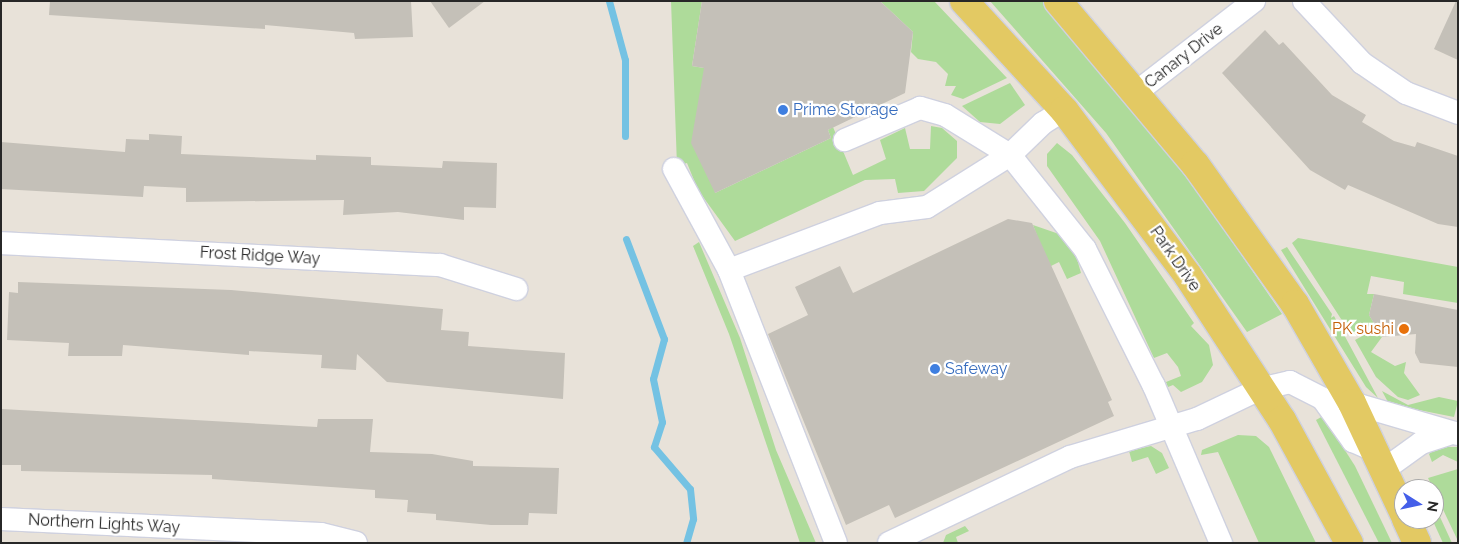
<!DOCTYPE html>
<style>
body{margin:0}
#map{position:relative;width:1459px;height:544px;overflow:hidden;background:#e8e2d9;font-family:Raleway,sans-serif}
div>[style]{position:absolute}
.green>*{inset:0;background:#aedb9a}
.stream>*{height:7px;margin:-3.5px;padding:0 3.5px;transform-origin:3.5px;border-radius:3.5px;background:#74c2e3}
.building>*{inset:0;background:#c4c0b8}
.roads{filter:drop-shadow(1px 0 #cfd1df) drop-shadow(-1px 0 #cfd1df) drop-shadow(0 1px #cfd1df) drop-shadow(0 -1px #cfd1df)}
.minor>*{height:22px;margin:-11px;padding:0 11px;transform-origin:11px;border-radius:11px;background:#fff}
.major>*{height:28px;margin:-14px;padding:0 14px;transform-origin:14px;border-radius:14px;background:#e3c963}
.dots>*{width:14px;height:14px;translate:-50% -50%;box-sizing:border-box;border:2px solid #fff;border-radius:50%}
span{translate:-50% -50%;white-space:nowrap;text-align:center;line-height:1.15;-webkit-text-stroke:4.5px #fff;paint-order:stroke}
.street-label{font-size:16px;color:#272727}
.shop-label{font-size:16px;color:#366cbe}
.left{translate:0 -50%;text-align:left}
.food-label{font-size:16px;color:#c56008}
.right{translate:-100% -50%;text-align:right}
.frame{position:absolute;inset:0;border:2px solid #272727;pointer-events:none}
.north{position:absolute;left:1394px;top:479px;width:50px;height:50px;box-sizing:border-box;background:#fff;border:1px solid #a9a9a9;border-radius:50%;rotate:100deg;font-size:14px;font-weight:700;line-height:20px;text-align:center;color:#272727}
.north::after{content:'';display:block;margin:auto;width:18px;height:22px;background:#455fe9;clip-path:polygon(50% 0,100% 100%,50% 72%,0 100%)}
</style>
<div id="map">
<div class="green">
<div style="clip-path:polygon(671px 1px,702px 1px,692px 66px,704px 68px,715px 193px,831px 138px,828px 130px,833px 127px,853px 175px,886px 159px,880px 140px,905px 128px,910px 149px,930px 149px,931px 126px,942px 128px,957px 141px,957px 158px,924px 191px,898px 193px,895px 179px,865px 180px,735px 241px,698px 190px,687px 163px,677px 166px)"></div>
<div style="clip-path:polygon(880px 1px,934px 1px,1007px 78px,963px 99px,951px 95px,956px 86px,945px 86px,948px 74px,936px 62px,918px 59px,911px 52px,913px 32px)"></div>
<div style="clip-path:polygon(990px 1px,1043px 1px,1057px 16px,1178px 163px,1282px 314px,1247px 332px,1106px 133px)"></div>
<div style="clip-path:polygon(1010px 83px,1025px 105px,1000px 124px,980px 122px,962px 106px)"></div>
<div style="clip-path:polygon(1057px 143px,1072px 155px,1125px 223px,1194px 323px,1191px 326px,1209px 345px,1213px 365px,1202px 382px,1181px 392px,1173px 385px,1168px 387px,1166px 382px,1181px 376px,1178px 367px,1167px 353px,1154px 358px,1100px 241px,1047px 166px,1047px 154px)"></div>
<div style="clip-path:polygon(1033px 225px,1059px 234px,1075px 252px,1081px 273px,1067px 279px,1059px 262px,1049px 267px)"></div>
<div style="clip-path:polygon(1298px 238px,1458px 267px,1458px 303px,1403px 294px,1404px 282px,1371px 276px,1367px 294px,1374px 294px,1369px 315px,1374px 323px,1352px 336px,1292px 243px)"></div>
<div style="clip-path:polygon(699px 242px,740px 338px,776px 450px,816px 543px,800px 543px,729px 334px,693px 246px)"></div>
<div style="clip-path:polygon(1287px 247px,1332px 314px,1331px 318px,1334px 316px,1378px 398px,1366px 387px,1281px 250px)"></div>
<div style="clip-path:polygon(1377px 328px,1382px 337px,1371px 352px,1395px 366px,1406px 362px,1404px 373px,1420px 395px,1408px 400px,1398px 397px,1376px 377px,1355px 340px)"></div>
<div style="clip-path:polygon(1382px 391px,1408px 405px,1439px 397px,1458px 401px,1454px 417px,1389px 404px)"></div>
<div style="clip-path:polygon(1323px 416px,1355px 466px,1392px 543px,1379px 543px,1316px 420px)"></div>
<div style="clip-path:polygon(1238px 435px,1256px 436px,1269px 447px,1316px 543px,1259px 543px,1218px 452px,1201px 455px,1202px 450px)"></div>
<div style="clip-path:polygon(1151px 446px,1162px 453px,1169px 468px,1156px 474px,1148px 457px,1132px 462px,1129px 451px)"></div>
<div style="clip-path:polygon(1436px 447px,1458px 447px,1458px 462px,1443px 455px,1432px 462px,1429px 454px)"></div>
<div style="clip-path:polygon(1458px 469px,1458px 541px,1428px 478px)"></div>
<div style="clip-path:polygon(1434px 504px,1452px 543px,1443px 543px,1432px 519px)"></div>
<div style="clip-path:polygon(965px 526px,969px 531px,956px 537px,958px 543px,943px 543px,946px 535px)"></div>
</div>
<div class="stream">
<div style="left:609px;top:1px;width:61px;rotate:74.8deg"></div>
<div style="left:625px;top:60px;width:76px;rotate:90deg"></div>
<div style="left:626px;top:239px;width:107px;rotate:69.2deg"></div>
<div style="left:664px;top:339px;width:41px;rotate:105.4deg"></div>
<div style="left:653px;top:379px;width:44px;rotate:78.2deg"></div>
<div style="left:662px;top:422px;width:26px;rotate:108deg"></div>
<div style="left:654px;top:447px;width:55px;rotate:49.4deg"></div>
<div style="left:690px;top:489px;width:30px;rotate:84deg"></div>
<div style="left:693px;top:519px;width:25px;rotate:106deg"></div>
</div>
<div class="building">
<div style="clip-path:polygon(50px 1px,411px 1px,413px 37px,355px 39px,354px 33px,265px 25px,265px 29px,49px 15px)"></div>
<div style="clip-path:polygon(430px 1px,485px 1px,449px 28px)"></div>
<div style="clip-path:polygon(702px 1px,880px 1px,913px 32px,905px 93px,828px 130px,831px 138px,715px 193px,691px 143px,704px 68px,692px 66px)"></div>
<div style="clip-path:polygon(1456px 1px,1458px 1px,1458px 60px,1434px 49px)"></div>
<div style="clip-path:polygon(1265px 30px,1279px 45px,1283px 42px,1332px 95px,1366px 115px,1362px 122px,1394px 141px,1415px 147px,1417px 142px,1458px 156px,1458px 227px,1438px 224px,1348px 185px,1345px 190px,1310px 170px,1222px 73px)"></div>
<div style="clip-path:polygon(149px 134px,182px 136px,181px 154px,316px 160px,316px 155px,371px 157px,371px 165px,442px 168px,443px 161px,497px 163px,496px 208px,464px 207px,464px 220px,398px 212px,343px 215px,344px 200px,186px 202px,186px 188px,144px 186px,143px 197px,1px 189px,1px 142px,125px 152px,126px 139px,149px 140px)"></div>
<div style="clip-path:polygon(1008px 219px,1032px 223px,1112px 400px,1108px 402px,1114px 416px,895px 518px,889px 505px,846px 525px,768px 334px,808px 315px,795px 287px,840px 266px,853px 293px)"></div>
<div style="clip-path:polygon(18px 282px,231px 290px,443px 309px,441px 330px,469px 332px,468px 346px,565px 353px,563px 399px,387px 382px,357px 354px,356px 370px,321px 368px,322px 355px,249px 351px,249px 355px,123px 345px,122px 356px,68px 356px,69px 343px,7px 340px,9px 292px,18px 293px)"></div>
<div style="clip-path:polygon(1374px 294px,1458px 310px,1458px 367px,1420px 363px,1415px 353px,1416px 334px,1382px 337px,1369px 315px)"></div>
<div style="clip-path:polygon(2px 409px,317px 427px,318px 419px,373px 419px,370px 452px,432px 454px,473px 461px,473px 466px,559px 468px,557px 514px,529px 513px,528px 525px,491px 525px,436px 520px,436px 514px,407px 512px,408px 500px,375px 498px,375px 490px,212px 479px,212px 475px,21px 471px,21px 465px,1px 465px)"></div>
</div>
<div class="roads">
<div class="minor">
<div style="left:1304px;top:1px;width:85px;rotate:46.9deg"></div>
<div style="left:1362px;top:63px;width:53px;rotate:34.3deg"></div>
<div style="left:1406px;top:93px;width:56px;rotate:21deg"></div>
<div style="left:1138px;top:91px;width:147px;rotate:-37.8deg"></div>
<div style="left:1064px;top:110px;width:25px;rotate:148deg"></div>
<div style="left:1043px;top:123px;width:46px;rotate:135.9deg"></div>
<div style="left:1010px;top:155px;width:120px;rotate:51.4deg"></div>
<div style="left:1085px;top:249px;width:153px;rotate:63.3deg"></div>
<div style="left:1154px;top:386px;width:171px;rotate:66.9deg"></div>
<div style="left:674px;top:169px;width:115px;rotate:61.4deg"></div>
<div style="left:1px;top:243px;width:440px;rotate:2.9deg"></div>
<div style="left:440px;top:265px;width:80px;rotate:17.5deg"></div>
<div style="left:1352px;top:403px;width:110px;rotate:16.3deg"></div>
<div style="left:1385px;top:469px;width:44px;rotate:-35.8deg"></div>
<div style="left:1421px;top:443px;width:33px;rotate:-18deg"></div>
<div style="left:1px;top:519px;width:320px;rotate:2.7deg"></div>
<div style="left:321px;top:534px;width:36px;rotate:14deg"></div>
<div style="left:836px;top:543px;width:293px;rotate:-111.4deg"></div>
<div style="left:729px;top:270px;width:161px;rotate:-20.7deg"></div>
<div style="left:880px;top:213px;width:47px;rotate:-7.3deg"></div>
<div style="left:927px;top:207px;width:98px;rotate:-32.1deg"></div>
<div style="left:1010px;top:155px;width:76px;rotate:-148.4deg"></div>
<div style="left:945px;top:115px;width:26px;rotate:-164deg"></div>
<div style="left:920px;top:108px;width:82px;rotate:156.9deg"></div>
<div style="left:889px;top:543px;width:200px;rotate:-25.4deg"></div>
<div style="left:1070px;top:457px;width:133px;rotate:-16.7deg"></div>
<div style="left:1197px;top:419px;width:70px;rotate:-25.5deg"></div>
<div style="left:1260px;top:389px;width:31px;rotate:-13deg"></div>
<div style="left:1290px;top:382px;width:37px;rotate:27deg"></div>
<div style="left:1323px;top:399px;width:52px;rotate:54.5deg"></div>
<div style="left:1353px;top:441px;width:24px;rotate:24deg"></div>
</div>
<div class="major">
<div style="left:964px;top:1px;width:148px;rotate:47.5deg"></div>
<div style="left:1064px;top:110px;width:207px;rotate:53.2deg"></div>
<div style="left:1188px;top:276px;width:172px;rotate:56.9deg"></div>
<div style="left:1282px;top:420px;width:140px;rotate:61.4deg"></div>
<div style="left:1058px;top:1px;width:213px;rotate:50deg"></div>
<div style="left:1195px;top:164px;width:172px;rotate:54.5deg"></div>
<div style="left:1295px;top:304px;width:114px;rotate:60.1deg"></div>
<div style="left:1352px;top:403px;width:123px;rotate:64.9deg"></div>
<div style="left:1406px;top:519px;width:26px;rotate:65deg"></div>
</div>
</div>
<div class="dots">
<div style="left:783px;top:110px;background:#3f7fe0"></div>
<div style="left:1404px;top:329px;background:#e8710a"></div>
<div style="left:935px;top:369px;background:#3f7fe0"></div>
</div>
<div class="street-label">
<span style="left:1184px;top:56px;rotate:-38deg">Canary Drive</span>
<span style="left:260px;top:256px;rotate:3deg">Frost Ridge Way</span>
<span style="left:1175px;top:259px;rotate:55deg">Park Drive</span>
<span style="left:104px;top:524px;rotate:3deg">Northern Lights Way</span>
</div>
<div class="shop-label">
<span class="left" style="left:793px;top:110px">Prime Storage</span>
<span class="left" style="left:945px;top:369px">Safeway</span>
</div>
<div class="food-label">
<span class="right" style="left:1394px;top:329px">PK sushi</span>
</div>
<div class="frame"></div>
<div class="north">N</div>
</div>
